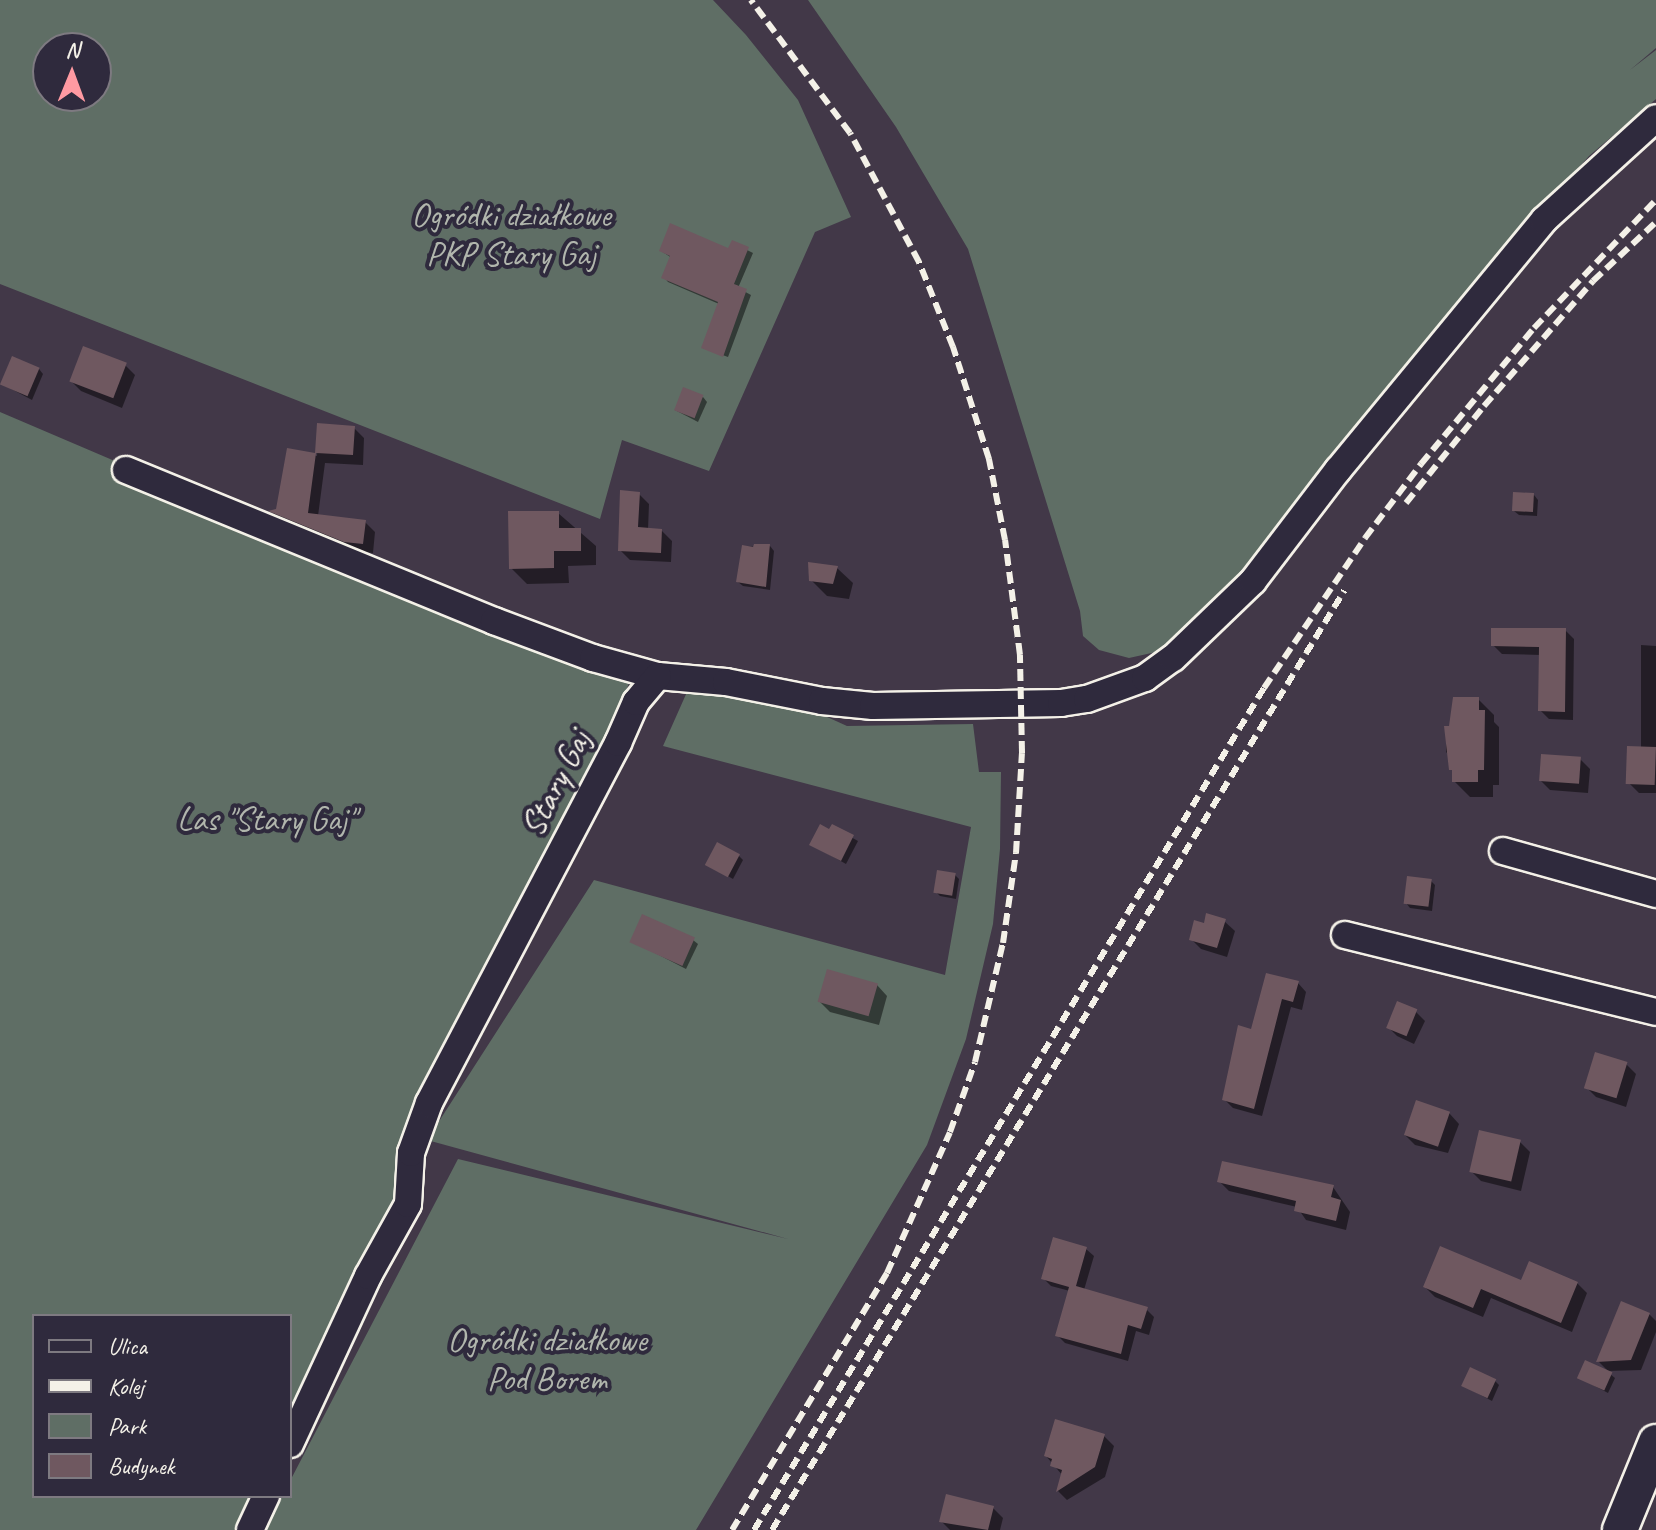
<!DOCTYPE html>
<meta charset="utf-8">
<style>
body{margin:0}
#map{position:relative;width:1656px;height:1530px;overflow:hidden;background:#423848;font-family:Caveat,sans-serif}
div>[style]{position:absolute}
.green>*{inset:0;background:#5f6e65}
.shadow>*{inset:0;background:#0007}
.building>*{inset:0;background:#6f5860;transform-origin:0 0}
.roads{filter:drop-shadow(2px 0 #f4f1e8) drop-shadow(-2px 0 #f4f1e8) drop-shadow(0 2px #f4f1e8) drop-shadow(0 -2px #f4f1e8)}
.minor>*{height:26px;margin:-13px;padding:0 13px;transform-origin:13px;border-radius:13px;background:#2f2a3d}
.tertiary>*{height:34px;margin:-17px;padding:0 17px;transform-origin:17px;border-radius:17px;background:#2f2a3d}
.rail>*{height:6px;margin-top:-3px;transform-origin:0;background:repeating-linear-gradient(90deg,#f4f1e8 0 12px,transparent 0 18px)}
span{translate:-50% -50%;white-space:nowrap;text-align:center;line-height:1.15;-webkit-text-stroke:8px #2f2a3d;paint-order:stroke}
.park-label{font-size:34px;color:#b1b6ad}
.street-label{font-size:34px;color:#f4f1e8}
.legend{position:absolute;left:32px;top:1314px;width:260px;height:184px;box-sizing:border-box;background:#2f2a3d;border:2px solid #7e7a81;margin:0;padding:10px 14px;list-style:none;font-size:24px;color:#f4f1e8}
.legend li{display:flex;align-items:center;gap:16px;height:40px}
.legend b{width:40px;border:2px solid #7e7a81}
.north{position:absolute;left:32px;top:32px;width:80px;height:80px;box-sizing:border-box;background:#2f2a3d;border:2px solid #7e7a81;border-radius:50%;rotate:1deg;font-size:22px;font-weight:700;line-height:32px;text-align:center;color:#f4f1e8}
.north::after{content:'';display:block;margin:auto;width:28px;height:36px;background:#ff9aa2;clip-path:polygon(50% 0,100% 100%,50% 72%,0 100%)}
</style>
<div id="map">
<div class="green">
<div style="clip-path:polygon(evenodd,0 0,713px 0,746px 35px,798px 100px,851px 217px,815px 232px,709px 471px,622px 440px,600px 519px,0 284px,0 0,48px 48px,96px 48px,96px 96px,48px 96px,48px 48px)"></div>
<div style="clip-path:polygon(808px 0,1656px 0,1656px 48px,1630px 70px,1656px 50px,1656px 99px,1589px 156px,1541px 210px,1241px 579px,1165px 650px,1129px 658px,1099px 650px,1083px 636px,1080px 611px,968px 249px,896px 127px)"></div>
<div style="clip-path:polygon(0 412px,630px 681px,598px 758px,290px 1426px,290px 1316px,34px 1316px,34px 1496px,258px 1496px,240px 1530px,0 1530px)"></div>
<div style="clip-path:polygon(687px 692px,769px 702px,825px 716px,847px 726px,973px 724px,979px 772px,1001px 772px,1000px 849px,993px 924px,966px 1039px,927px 1145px,696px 1530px,265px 1530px,282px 1496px,290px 1496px,290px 1481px,458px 1159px,788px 1239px,427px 1140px,594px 880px,945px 975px,971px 827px,663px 746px)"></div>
</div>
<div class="shadow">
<div style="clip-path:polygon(733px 243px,753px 253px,738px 288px,751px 295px,728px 357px,703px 348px,719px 304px,668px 282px,664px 277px,672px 258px,661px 251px,729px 251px)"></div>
<div style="clip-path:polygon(125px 365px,135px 375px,122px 408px,81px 391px,71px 381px)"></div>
<div style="clip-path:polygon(39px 369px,43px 374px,32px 400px,2px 384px)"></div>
<div style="clip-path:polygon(703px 397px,707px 402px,698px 422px,675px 410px)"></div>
<div style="clip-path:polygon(319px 425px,354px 428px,364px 438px,363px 465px,325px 463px,318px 516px,365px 522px,375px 532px,373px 553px,355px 551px,280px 520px,272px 512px,278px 511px,289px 451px,317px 456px)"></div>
<div style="clip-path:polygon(639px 494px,649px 504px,648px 530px,662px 531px,672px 541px,671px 562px,630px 560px,620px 550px)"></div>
<div style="clip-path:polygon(1534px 495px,1538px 500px,1537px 516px,1519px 515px,1514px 511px)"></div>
<div style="clip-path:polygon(558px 513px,596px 546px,596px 565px,568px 566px,569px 583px,527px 584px,511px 568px)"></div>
<div style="clip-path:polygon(770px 546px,774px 551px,770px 590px,743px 586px,738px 582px,743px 547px)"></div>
<div style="clip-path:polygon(837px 568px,853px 583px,849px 599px,827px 596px,811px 580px)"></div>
<div style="clip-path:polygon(1565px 630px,1574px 639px,1573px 720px,1549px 719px,1540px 710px,1541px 655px,1502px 654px,1493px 645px)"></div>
<div style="clip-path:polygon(1641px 645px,1656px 646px,1656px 793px,1639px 793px,1629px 783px,1641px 749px)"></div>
<div style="clip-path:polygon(1478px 699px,1494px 715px,1494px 722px,1499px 727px,1499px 785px,1493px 785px,1493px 797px,1470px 797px,1454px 781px,1451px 757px,1446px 752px,1446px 728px,1451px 728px)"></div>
<div style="clip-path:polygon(1580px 759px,1590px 769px,1588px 793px,1550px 790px,1540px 780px)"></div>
<div style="clip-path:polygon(833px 827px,858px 841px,846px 864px,812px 845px)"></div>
<div style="clip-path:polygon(738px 855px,743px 860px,733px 879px,707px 864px)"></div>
<div style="clip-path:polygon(955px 875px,959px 879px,956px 899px,940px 896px,936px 892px)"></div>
<div style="clip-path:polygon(1431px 881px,1435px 885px,1432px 911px,1410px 908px,1406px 903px)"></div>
<div style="clip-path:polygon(1224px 921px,1235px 931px,1227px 957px,1201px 949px,1191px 939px,1205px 925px)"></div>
<div style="clip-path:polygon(693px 940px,698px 944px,686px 969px,632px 941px)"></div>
<div style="clip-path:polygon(1268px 975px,1298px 983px,1306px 992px,1302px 1010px,1291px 1007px,1262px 1116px,1233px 1108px,1224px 1099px,1253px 1031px)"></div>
<div style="clip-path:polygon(877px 985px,887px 996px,879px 1025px,830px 1012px,820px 1002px)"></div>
<div style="clip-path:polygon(1415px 1011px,1425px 1021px,1414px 1044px,1397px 1036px,1387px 1026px)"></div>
<div style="clip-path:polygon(1626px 1064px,1636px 1074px,1626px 1107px,1596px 1097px,1586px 1087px)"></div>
<div style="clip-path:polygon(1449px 1113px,1459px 1124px,1448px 1153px,1415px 1145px,1405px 1135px)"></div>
<div style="clip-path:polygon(1520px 1142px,1530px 1152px,1521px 1191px,1481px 1181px,1471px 1171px)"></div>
<div style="clip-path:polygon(1219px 1181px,1333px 1187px,1350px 1212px,1346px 1230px,1306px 1220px,1297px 1207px,1229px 1191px)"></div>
<div style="clip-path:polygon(1086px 1249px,1094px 1256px,1084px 1290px,1146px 1309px,1154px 1317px,1149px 1335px,1136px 1331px,1128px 1361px,1065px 1343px,1057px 1335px,1070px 1291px,1051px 1286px,1043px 1278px)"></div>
<div style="clip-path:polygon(1522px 1283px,1577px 1283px,1587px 1293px,1572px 1332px,1491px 1298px,1483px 1317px,1435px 1297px,1425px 1287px)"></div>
<div style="clip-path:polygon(1649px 1314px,1656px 1321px,1656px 1332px,1641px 1370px,1608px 1371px,1598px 1361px)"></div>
<div style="clip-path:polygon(1610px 1374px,1615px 1378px,1608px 1393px,1580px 1378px)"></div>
<div style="clip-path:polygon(1495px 1381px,1499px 1385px,1492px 1401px,1464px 1386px)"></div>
<div style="clip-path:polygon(1104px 1436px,1114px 1446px,1105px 1477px,1067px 1500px,1058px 1491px,1063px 1476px,1046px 1456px)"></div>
<div style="clip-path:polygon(993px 1508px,1003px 1518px,1000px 1530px,950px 1530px,941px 1521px)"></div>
</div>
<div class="building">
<div style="clip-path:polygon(670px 223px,728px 248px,732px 240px,749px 247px,734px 284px,747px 289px,723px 357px,701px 348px,718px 302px,661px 278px,670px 256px,659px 251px)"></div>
<div style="left:83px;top:346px;width:47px;height:38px;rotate:21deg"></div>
<div style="left:12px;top:356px;width:30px;height:31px;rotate:23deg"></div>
<div style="left:683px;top:387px;width:22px;height:25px;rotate:21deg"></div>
<div style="clip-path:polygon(317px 423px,355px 426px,353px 455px,316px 453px,308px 513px,366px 520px,363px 544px,344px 542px,268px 511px,276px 509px,287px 448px,315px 453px)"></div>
<div style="clip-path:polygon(620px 490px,640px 492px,638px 527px,662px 529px,661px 553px,618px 551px)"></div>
<div style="left:1513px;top:492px;width:21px;height:19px;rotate:3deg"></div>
<div style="clip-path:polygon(508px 511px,559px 511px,559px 528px,581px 528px,581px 551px,554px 551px,554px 568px,509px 569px)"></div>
<div style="clip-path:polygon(754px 544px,770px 544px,766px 587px,736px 582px,742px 545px,753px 547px)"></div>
<div style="clip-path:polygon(808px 562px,838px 566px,833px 584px,809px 581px)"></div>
<div style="clip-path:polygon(1491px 628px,1566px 628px,1565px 712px,1538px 711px,1539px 647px,1491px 646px)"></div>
<div style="clip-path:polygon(1453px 697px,1479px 697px,1479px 710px,1485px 710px,1484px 770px,1478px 770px,1478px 782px,1452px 782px,1452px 770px,1449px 770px,1444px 726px,1449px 726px)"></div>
<div style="left:1627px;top:746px;width:29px;height:38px;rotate:2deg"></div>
<div style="left:1541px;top:754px;width:40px;height:27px;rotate:4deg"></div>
<div style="clip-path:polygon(820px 824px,829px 829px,832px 824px,854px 835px,841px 861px,809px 845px)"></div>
<div style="left:717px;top:842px;width:26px;height:26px;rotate:28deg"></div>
<div style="left:937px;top:870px;width:19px;height:23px;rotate:9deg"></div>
<div style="left:1407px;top:876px;width:25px;height:28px;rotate:7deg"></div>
<div style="clip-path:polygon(1206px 913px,1226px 919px,1217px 948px,1189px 940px,1194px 920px,1204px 923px)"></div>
<div style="left:642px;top:914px;width:58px;height:31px;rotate:24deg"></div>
<div style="left:827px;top:969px;width:53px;height:34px;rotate:16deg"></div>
<div style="clip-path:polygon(1266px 973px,1299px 981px,1293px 1002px,1282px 999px,1254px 1109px,1222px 1100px,1238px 1025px,1251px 1029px)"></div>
<div style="left:1397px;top:1001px;width:22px;height:29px;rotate:22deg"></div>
<div style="left:1595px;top:1052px;width:34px;height:38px;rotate:17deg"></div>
<div style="left:1416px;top:1100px;width:36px;height:37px;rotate:19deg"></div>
<div style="left:1479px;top:1130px;width:43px;height:43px;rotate:13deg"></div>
<div style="clip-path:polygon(1222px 1161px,1334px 1185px,1331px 1197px,1341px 1200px,1336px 1221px,1294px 1211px,1296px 1201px,1217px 1182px)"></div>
<div style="clip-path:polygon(1053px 1237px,1087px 1247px,1076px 1286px,1148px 1307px,1141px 1329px,1128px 1325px,1121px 1354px,1055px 1336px,1069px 1287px,1041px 1279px)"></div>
<div style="clip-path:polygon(1440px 1246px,1521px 1280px,1529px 1261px,1578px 1282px,1561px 1323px,1481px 1289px,1473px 1308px,1423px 1287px)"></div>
<div style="clip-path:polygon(1621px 1301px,1650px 1313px,1631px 1360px,1596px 1362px)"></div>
<div style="left:1585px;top:1360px;width:30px;height:20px;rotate:24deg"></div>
<div style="left:1470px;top:1367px;width:29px;height:21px;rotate:25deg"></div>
<div style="clip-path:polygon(1055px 1419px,1105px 1434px,1095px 1467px,1056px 1492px,1062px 1470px,1050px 1466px,1052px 1459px,1044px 1456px)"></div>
<div style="clip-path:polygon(946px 1494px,994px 1506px,988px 1530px,939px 1522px)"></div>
</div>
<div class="roads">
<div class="minor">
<div style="left:126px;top:470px;width:398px;rotate:22.3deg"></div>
<div style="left:494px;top:621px;width:106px;rotate:20.5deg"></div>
<div style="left:593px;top:658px;width:67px;rotate:15.5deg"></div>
<div style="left:658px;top:676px;width:68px;rotate:5deg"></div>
<div style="left:726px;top:682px;width:98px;rotate:11.2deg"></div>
<div style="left:822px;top:701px;width:51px;rotate:5.6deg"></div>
<div style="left:873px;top:706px;width:188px;rotate:-0.9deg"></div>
<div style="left:1061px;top:703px;width:26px;rotate:-9deg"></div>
<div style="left:1087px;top:699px;width:62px;rotate:-19.9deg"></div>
<div style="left:1145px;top:678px;width:34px;rotate:-36deg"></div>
<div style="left:1173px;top:658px;width:111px;rotate:-43.9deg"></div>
<div style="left:1253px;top:581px;width:140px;rotate:-52.6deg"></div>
<div style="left:1338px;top:470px;width:324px;rotate:-50.5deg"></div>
<div style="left:1544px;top:220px;width:151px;rotate:-42.3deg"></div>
<div style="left:1503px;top:851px;width:159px;rotate:15.7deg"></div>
<div style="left:1345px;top:935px;width:320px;rotate:13.9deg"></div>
<div style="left:290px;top:1444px;width:185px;rotate:-65.1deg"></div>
<div style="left:368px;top:1276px;width:82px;rotate:-60.9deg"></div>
<div style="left:408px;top:1204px;width:51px;rotate:-86.6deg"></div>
<div style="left:411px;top:1153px;width:53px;rotate:-70.2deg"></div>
<div style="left:429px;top:1103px;width:407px;rotate:-62.3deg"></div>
<div style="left:618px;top:743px;width:45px;rotate:-66.3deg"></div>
<div style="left:636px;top:702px;width:34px;rotate:-50deg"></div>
<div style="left:250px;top:1530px;width:38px;rotate:-65deg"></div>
</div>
<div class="tertiary">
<div style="left:1620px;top:1530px;width:95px;rotate:-67.8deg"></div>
</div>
</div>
<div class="rail">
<div style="left:1406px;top:503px;width:124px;rotate:-51.2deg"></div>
<div style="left:1484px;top:406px;width:166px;rotate:-48.9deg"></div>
<div style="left:1593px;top:281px;width:86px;rotate:-43.1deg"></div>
<div style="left:732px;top:1530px;width:300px;rotate:-58.9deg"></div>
<div style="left:887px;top:1273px;width:154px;rotate:-65.9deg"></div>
<div style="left:950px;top:1132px;width:74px;rotate:-70.3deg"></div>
<div style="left:975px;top:1062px;width:122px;rotate:-76.8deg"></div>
<div style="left:1003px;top:943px;width:91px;rotate:-81.8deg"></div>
<div style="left:1016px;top:853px;width:100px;rotate:-86.6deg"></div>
<div style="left:1022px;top:753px;width:98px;rotate:-91.2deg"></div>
<div style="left:1020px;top:655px;width:116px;rotate:-97.4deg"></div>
<div style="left:1005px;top:540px;width:83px;rotate:-101.2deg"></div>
<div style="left:989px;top:459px;width:118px;rotate:-107.8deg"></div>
<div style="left:953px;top:347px;width:92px;rotate:-111.8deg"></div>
<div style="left:919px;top:262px;width:146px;rotate:-118.1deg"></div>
<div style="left:850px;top:133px;width:166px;rotate:-126.7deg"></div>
<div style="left:754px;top:1530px;width:984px;rotate:-58.8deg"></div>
<div style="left:1264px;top:688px;width:181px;rotate:-56deg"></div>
<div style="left:1365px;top:538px;width:93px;rotate:-52.9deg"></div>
<div style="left:1421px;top:464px;width:177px;rotate:-50.3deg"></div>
<div style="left:1534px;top:328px;width:177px;rotate:-46.4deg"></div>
<div style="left:772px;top:1530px;width:1100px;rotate:-58.65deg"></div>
</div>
<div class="park-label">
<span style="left:511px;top:234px">Ogródki działkowe<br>PKP Stary Gaj</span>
<span style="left:266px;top:819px">Las "Stary Gaj"</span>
<span style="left:547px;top:1359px">Ogródki działkowe<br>Pod Borem</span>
</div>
<div class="street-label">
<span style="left:555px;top:783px;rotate:-63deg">Stary Gaj</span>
</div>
<ul class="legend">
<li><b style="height:10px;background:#2f2a3d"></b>Ulica</li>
<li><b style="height:10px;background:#f4f1e8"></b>Kolej</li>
<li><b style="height:22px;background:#5f6e65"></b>Park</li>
<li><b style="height:22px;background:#6f5860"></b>Budynek</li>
</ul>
<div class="north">N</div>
</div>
